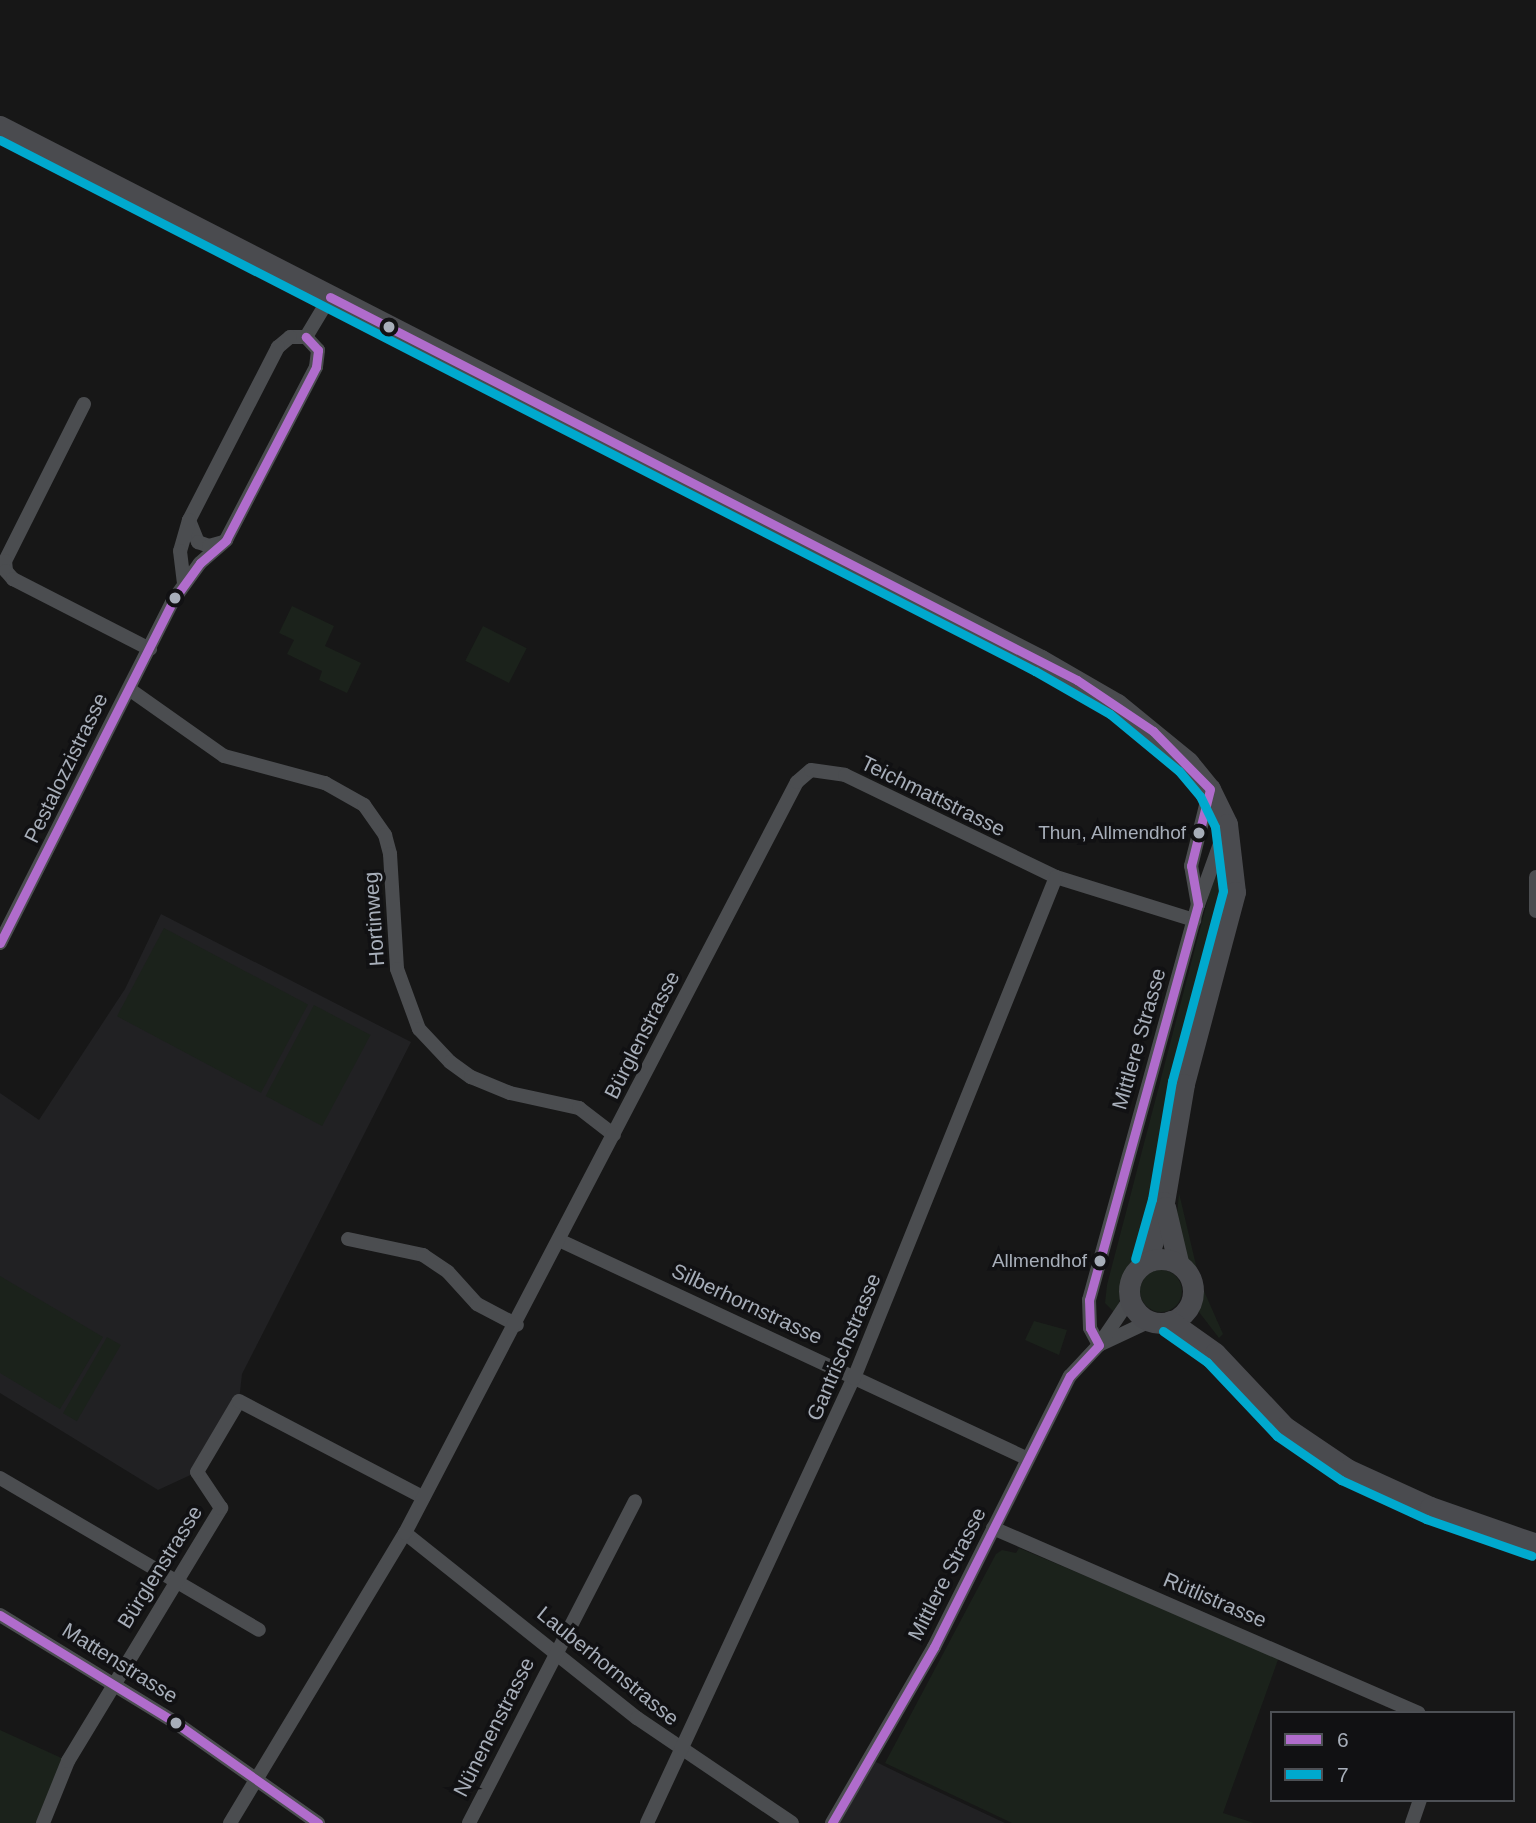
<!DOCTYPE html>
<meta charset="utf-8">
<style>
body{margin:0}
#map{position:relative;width:1536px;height:1823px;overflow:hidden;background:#171717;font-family:Arial,sans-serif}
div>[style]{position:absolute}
.built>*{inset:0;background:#212123}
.green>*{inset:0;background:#1b221b;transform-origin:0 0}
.round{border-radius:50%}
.street>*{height:14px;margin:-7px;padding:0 7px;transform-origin:7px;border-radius:7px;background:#4b4d50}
.secondary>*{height:21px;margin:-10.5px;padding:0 10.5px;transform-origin:10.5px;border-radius:10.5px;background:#4a4b4f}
.secondary>.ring{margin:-10.5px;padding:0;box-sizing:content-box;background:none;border:21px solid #4a4b4f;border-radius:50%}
.bus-1>*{height:9px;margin:-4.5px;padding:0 4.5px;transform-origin:4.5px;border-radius:4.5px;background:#b06ccc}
.bus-2>*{height:9px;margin:-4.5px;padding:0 4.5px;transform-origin:4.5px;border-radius:4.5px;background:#00a9ce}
.dots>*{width:19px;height:19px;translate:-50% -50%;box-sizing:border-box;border:4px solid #111113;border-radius:50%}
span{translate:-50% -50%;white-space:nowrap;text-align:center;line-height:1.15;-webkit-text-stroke:7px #111113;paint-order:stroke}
.bus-label{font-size:19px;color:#a7aeb9}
.right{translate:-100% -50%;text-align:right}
.street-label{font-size:21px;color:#a7aeb9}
.legend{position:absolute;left:1270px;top:1711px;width:245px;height:91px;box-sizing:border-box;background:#111113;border:2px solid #4d5055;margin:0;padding:9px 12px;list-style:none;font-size:21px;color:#a7aeb9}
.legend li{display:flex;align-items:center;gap:14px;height:35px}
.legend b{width:35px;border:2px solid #4d5055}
</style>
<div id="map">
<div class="built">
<div style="clip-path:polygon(161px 914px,411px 1042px,242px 1374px,239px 1401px,197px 1472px,158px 1490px,0 1393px,0 1093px,39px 1120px,125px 989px)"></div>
<div style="clip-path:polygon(872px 1760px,911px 1779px,1005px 1823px,832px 1823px)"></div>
</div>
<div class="green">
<div style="clip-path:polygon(292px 606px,334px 626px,325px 646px,361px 663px,347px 693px,319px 680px,322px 671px,287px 654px,294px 640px,279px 633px)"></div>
<div style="left:483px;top:626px;width:49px;height:39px;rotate:27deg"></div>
<div style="clip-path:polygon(1217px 864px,1221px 867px,1223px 897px,1163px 1120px,1156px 1158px,1150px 1236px,1144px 1254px,1127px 1272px,1116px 1314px,1105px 1303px,1107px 1285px)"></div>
<div style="left:164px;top:928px;width:163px;height:100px;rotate:28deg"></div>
<div style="left:314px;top:1005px;width:64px;height:103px;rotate:28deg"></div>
<div style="clip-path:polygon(1179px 1193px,1200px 1282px,1223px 1334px,1219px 1338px,1199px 1312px,1198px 1279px,1182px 1256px,1176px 1226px)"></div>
<div class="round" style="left:1140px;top:1270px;width:42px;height:42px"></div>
<div style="clip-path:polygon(0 1276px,103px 1337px,60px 1409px,0 1373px)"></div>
<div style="clip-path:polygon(1034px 1321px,1067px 1330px,1059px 1355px,1025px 1340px)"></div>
<div style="left:107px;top:1337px;width:16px;height:88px;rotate:30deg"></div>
<div style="clip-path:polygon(1019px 1548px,1279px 1657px,1223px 1813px,1254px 1823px,1012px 1823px,885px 1763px,996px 1554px,1002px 1550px,1016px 1553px)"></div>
<div style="clip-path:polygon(0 1730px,68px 1761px,43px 1823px,0 1823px)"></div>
</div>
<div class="street">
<div style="left:306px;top:337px;width:47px;rotate:-59deg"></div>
<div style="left:84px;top:404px;width:176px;rotate:116.7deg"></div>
<div style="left:5px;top:561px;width:10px;rotate:84deg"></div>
<div style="left:6px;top:571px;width:11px;rotate:49deg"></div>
<div style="left:13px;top:579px;width:154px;rotate:27.1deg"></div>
<div style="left:189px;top:520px;width:24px;rotate:68deg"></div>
<div style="left:198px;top:542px;width:12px;rotate:20deg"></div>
<div style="left:209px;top:546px;width:15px;rotate:-16deg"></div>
<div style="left:129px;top:689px;width:116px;rotate:35.2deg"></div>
<div style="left:224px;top:756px;width:105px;rotate:15deg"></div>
<div style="left:325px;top:783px;width:45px;rotate:29.4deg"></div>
<div style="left:364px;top:805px;width:37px;rotate:55deg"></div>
<div style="left:385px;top:835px;width:20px;rotate:75deg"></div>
<div style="left:390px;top:854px;width:115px;rotate:86.5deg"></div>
<div style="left:397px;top:969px;width:64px;rotate:69.9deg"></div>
<div style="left:419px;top:1029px;width:45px;rotate:46.8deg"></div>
<div style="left:450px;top:1062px;width:26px;rotate:36deg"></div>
<div style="left:471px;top:1077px;width:42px;rotate:22.3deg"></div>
<div style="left:510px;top:1093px;width:71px;rotate:12.3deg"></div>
<div style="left:579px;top:1108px;width:44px;rotate:37.6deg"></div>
<div style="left:1536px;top:877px;width:34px;rotate:90deg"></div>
<div style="left:1198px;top:905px;width:40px;rotate:-100deg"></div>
<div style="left:1191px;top:866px;width:79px;rotate:-76.1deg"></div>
<div style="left:0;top:943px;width:386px;rotate:-63.2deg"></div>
<div style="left:174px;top:599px;width:44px;rotate:-54.2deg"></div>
<div style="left:200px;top:563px;width:35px;rotate:-41deg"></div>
<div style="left:226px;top:540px;width:195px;rotate:-62.5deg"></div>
<div style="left:316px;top:367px;width:17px;rotate:-83deg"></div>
<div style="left:318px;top:350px;width:18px;rotate:-133deg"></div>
<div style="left:306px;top:337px;width:16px;rotate:180deg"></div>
<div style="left:290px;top:337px;width:16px;rotate:140deg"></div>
<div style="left:278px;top:347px;width:195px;rotate:117.2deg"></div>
<div style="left:189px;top:520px;width:32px;rotate:106deg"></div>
<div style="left:180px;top:551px;width:31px;rotate:83deg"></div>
<div style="left:348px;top:1239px;width:77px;rotate:12deg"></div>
<div style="left:423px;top:1255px;width:30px;rotate:34deg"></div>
<div style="left:448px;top:1272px;width:43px;rotate:47.8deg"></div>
<div style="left:477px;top:1304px;width:45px;rotate:27.7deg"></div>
<div style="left:561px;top:1241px;width:515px;rotate:25.02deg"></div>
<div style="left:1099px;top:1345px;width:19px;rotate:-118deg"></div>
<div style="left:1090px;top:1328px;width:28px;rotate:-92deg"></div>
<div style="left:1089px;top:1300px;width:410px;rotate:-74.6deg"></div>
<div style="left:1198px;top:905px;width:80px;rotate:-70.2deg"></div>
<div style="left:1099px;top:1345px;width:56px;rotate:-25.2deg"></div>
<div style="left:0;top:1478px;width:300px;rotate:30.4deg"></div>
<div style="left:993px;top:1528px;width:464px;rotate:23.5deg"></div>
<div style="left:405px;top:1533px;width:297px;rotate:38.6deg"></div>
<div style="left:637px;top:1718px;width:187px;rotate:34.1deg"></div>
<div style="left:0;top:1615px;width:206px;rotate:31.5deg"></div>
<div style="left:176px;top:1723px;width:174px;rotate:35.2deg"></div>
<div style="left:43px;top:1823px;width:67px;rotate:-68deg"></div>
<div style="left:68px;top:1761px;width:296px;rotate:-58.8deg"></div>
<div style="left:221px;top:1508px;width:43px;rotate:-123.7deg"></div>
<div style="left:197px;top:1472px;width:82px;rotate:-59.4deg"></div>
<div style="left:239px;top:1401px;width:208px;rotate:27.6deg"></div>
<div style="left:230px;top:1823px;width:339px;rotate:-58.9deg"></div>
<div style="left:405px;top:1533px;width:847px;rotate:-62.44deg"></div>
<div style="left:797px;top:782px;width:18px;rotate:-41deg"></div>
<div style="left:811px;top:770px;width:34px;rotate:8deg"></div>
<div style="left:845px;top:775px;width:234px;rotate:25.8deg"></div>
<div style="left:1056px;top:877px;width:145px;rotate:17.3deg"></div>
<div style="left:469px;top:1823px;width:362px;rotate:-62.7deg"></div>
<div style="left:647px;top:1823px;width:491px;rotate:-65.1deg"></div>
<div style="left:854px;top:1378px;width:540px;rotate:-68.04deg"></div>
<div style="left:832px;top:1823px;width:203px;rotate:-59.9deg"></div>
<div style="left:934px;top:1647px;width:303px;rotate:-63.4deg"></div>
<div style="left:1070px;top:1376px;width:42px;rotate:-46.9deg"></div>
<div style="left:1099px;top:1345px;width:55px;rotate:-56deg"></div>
<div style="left:1412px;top:1823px;width:24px;rotate:-71deg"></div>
</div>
<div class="secondary">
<div style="left:0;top:126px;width:1170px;rotate:27.16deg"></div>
<div style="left:1041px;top:660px;width:88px;rotate:30.1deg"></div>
<div style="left:1117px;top:704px;width:92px;rotate:39.2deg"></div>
<div style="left:1188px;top:762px;width:35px;rotate:51deg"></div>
<div style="left:1210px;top:789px;width:39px;rotate:64deg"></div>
<div style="left:1227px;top:824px;width:68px;rotate:83.3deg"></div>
<div style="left:1235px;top:892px;width:199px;rotate:104.9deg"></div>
<div style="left:1184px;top:1084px;width:120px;rotate:99.6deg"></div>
<div style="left:1164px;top:1202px;width:62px;rotate:105.8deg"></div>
<div style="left:1165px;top:1207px;width:57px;rotate:76.7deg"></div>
<div class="ring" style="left:1129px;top:1259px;width:43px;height:43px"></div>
<div style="left:1170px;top:1321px;width:55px;rotate:35.4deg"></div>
<div style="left:1215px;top:1353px;width:102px;rotate:46.6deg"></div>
<div style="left:1285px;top:1427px;width:75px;rotate:34.1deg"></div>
<div style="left:1347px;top:1469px;width:91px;rotate:24.6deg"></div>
<div style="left:1430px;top:1507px;width:112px;rotate:19.2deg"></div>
</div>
<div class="bus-1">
<div style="left:330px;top:297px;width:839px;rotate:27.15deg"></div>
<div style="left:1077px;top:680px;width:92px;rotate:33.9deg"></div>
<div style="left:1153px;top:731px;width:81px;rotate:45.5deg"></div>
<div style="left:0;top:943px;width:386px;rotate:-63.2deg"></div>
<div style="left:174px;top:599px;width:44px;rotate:-54.2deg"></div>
<div style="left:200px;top:563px;width:35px;rotate:-41deg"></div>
<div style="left:226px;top:540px;width:195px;rotate:-62.5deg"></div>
<div style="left:316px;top:367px;width:17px;rotate:-83deg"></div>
<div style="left:318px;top:350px;width:18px;rotate:-133deg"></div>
<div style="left:1099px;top:1345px;width:19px;rotate:-118deg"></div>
<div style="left:1090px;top:1328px;width:28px;rotate:-92deg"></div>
<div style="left:1089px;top:1300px;width:410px;rotate:-74.6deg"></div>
<div style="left:1198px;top:905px;width:40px;rotate:-100deg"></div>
<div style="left:1191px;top:866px;width:79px;rotate:-76.1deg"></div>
<div style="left:0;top:1615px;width:206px;rotate:31.5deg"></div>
<div style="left:176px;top:1723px;width:174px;rotate:35.2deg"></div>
<div style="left:832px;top:1823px;width:203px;rotate:-59.9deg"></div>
<div style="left:934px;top:1647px;width:303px;rotate:-63.4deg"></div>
<div style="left:1070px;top:1376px;width:42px;rotate:-46.9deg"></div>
</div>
<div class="bus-2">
<div style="left:0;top:140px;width:1163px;rotate:27.16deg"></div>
<div style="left:1035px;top:671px;width:86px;rotate:29.8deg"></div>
<div style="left:1110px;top:714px;width:89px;rotate:39.6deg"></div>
<div style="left:1179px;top:771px;width:33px;rotate:50deg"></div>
<div style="left:1200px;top:796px;width:34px;rotate:64deg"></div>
<div style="left:1215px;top:827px;width:64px;rotate:82.9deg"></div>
<div style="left:1223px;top:891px;width:197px;rotate:105deg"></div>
<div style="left:1172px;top:1081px;width:120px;rotate:99.6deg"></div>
<div style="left:1152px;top:1199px;width:62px;rotate:105.8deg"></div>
<div style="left:1163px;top:1331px;width:54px;rotate:35.2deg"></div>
<div style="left:1207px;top:1362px;width:102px;rotate:46.6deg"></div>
<div style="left:1277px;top:1436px;width:78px;rotate:34.5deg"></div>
<div style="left:1341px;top:1480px;width:94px;rotate:24.6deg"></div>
<div style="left:1426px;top:1519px;width:112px;rotate:19.2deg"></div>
</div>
<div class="dots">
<div style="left:389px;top:327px;background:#a7aeb9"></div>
<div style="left:175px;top:598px;background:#a7aeb9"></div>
<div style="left:1199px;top:833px;background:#a7aeb9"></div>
<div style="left:1100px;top:1261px;background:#a7aeb9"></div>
<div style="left:176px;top:1723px;background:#a7aeb9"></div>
</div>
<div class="bus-label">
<span class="right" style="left:1186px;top:833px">Thun, Allmendhof</span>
<span class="right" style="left:1087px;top:1261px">Allmendhof</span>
</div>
<div class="street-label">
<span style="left:66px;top:768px;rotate:-64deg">Pestalozzistrasse</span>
<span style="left:933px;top:796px;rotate:26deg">Teichmattstrasse</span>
<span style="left:374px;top:919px;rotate:-94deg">Hortinweg</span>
<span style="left:642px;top:1035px;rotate:-63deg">Bürglenstrasse</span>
<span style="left:1139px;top:1039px;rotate:-74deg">Mittlere Strasse</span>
<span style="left:747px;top:1304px;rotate:25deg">Silberhornstrasse</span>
<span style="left:844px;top:1347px;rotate:-67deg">Gantrischstrasse</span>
<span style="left:160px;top:1567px;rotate:-58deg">Bürglenstrasse</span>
<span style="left:947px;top:1574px;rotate:-63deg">Mittlere Strasse</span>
<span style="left:1215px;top:1600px;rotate:23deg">Rütlistrasse</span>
<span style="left:120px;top:1663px;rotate:32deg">Mattenstrasse</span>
<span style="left:608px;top:1666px;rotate:39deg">Lauberhornstrasse</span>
<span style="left:494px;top:1727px;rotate:-63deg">Nünenenstrasse</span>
</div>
<ul class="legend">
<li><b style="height:9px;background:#b06ccc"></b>6</li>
<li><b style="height:9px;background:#00a9ce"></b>7</li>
</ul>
</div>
